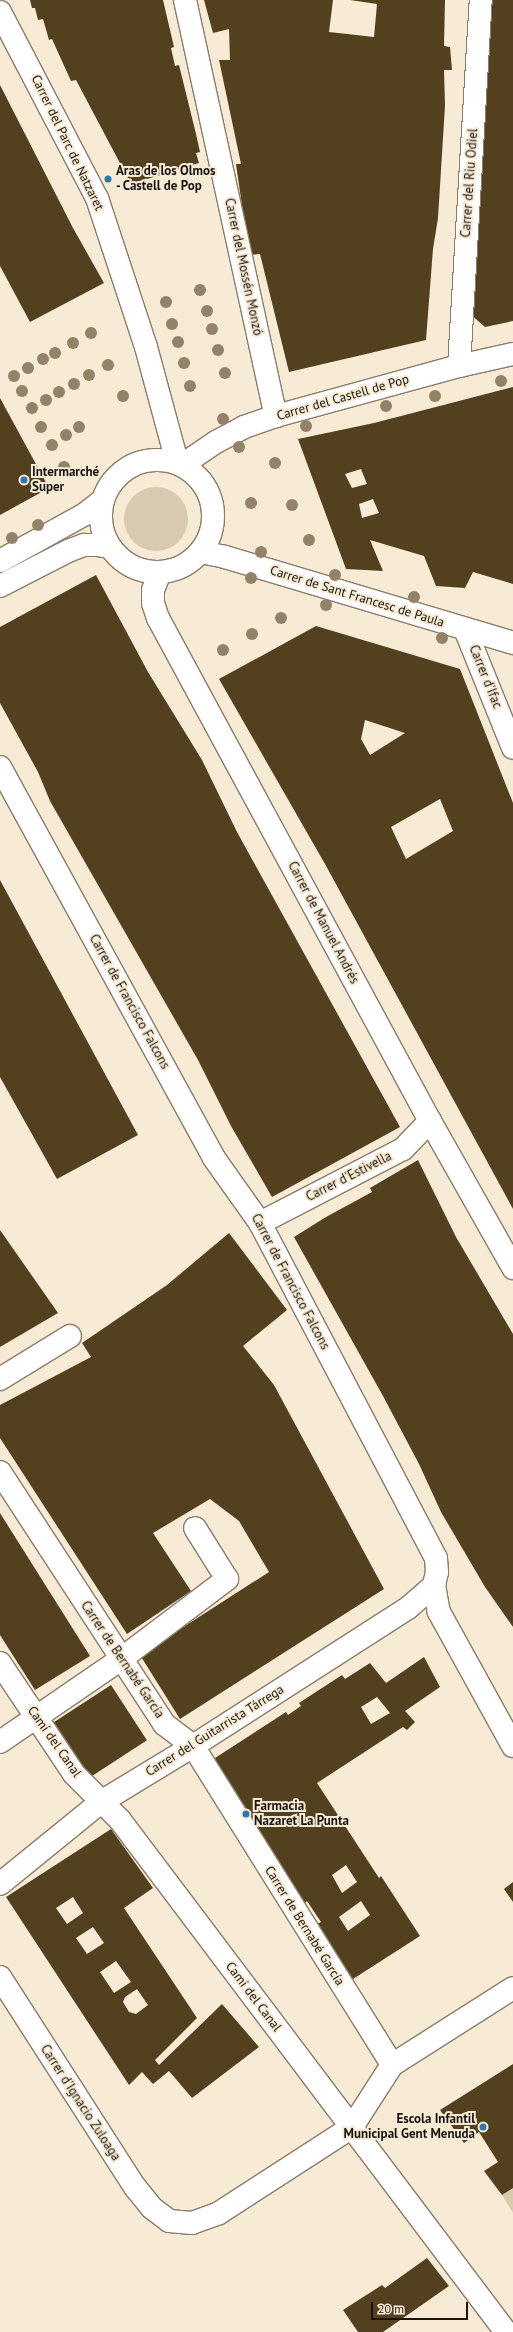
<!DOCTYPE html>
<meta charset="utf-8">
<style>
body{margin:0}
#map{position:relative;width:513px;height:2332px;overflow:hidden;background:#f8ebd6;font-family:"PT Sans",sans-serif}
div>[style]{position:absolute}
.green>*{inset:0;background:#d8c9b1}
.round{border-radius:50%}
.building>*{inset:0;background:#53401f;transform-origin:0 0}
.roads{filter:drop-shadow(1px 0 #897d6a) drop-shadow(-1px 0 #897d6a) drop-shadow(0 1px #897d6a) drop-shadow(0 -1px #897d6a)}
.pedestrian>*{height:22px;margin:-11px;padding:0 11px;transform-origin:11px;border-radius:11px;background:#fff}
.minor>*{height:22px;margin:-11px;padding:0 11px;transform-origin:11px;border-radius:11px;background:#fff}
.minor>.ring{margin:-11px;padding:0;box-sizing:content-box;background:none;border:22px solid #fff;border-radius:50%}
.trees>*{width:12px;height:12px;margin:-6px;border-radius:50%;background:#928269}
.dots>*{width:11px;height:11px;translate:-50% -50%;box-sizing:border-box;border:2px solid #f8ebd6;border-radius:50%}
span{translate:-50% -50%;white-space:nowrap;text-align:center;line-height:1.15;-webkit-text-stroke:4px #f8ebd6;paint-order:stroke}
.street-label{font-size:13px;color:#18140d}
.poi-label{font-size:13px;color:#18140d;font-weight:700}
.left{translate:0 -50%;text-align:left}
.right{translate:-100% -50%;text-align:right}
.scale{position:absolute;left:371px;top:2302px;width:97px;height:18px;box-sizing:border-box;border:2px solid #18140d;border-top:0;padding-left:5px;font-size:12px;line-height:14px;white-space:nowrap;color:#18140d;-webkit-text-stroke:3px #f8ebd6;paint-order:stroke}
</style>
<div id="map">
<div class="green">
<div class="round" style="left:124px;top:487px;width:64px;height:64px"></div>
<div style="clip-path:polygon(513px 2188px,513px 2213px,502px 2195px)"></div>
</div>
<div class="building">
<div style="clip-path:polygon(30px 0,163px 0,174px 47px,171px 48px,175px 66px,179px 65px,196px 134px,200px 152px,196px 153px,199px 163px,131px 184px,76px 80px,71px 81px,52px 39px,49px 40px,43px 19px,38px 20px,35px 8px,32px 8px)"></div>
<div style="clip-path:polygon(204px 0,333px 0,329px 32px,374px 37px,377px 4px,350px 0,445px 0,444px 46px,450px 47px,452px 70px,444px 70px,445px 106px,438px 218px,433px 249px,426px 340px,289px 372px,260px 254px,250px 255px,246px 233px,236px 164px,241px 164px,219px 60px,230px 60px,229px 29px,213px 33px)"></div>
<div style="clip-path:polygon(487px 0,513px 0,513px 321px,485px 327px,469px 313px)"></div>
<div style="clip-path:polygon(0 85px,73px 228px,104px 283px,30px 322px,0 266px)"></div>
<div style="clip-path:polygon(evenodd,513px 387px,513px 584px,473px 572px,465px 588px,436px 586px,424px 556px,370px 540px,383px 571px,346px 569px,298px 439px,374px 423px,513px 387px,361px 469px,367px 484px,352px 488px,345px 474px,361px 469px,513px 387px,373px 499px,379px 513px,362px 518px,359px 504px,373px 499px)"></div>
<div style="clip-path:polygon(0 398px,49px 488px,0 515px)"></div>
<div style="clip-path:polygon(96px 575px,148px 672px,202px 760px,237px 832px,400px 1127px,272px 1197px,231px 1126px,198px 1060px,50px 801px,38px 772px,0 703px,0 627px)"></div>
<div style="clip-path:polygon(evenodd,316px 626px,460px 669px,513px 803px,513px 1209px,325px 864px,219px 679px,316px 626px,365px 720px,405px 733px,370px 755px,361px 739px,365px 720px,316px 626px,440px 799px,453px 831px,406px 859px,391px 827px,440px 799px)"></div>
<div style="clip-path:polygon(0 880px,138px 1135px,57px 1179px,0 1077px)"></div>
<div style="clip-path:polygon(418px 1160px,456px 1237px,513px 1334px,513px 1627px,485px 1587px,441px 1512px,419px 1464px,383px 1396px,294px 1237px,326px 1217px,372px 1192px,370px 1188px)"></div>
<div style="clip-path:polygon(0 1230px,58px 1313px,0 1347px)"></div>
<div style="clip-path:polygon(229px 1233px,287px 1310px,243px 1346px,274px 1385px,384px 1589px,180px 1719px,140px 1655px,269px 1572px,239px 1521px,210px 1499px,153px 1533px,191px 1591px,127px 1634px,0 1438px,0 1405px,91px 1357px,82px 1343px,167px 1285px)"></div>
<div style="clip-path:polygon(0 1513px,90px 1656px,35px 1690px,0 1635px)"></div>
<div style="clip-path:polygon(evenodd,424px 1657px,440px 1687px,405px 1711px,415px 1722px,407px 1730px,403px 1727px,317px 1783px,379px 1878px,381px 1876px,420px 1936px,353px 1979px,317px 1924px,321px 1922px,307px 1901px,305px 1903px,212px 1760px,286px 1712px,288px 1715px,301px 1706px,299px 1703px,342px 1675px,345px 1679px,370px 1663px,386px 1683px,424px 1657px,377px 1697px,390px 1713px,371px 1724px,361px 1707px,377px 1697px,424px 1657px,346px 1865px,357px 1882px,342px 1893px,332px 1875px,346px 1865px,424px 1657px,361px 1901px,370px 1915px,348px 1931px,339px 1917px,361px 1901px)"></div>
<div style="left:111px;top:1685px;width:66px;height:71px;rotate:57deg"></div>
<div style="clip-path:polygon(evenodd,111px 1829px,153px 1888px,124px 1908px,197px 2018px,155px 2060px,159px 2065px,222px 2004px,259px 2047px,192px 2098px,169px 2071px,153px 2084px,142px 2072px,129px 2085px,6px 1897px,111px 1829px,73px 1897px,83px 1913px,67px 1924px,56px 1908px,73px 1897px,111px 1829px,93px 1927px,104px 1943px,87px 1954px,76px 1938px,93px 1927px,111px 1829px,116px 1961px,131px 1982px,114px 1993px,100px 1972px,116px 1961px,111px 1829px,137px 1989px,148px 2005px,136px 2014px,129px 2012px,123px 2002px,125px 1997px,137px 1989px)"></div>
<div style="clip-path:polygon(513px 1882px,513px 1902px,504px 1889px)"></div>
<div style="clip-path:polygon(513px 2064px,513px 2188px,502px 2195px,484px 2171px,498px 2162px,479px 2132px,464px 2143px,440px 2110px)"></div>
<div style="clip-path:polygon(427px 2258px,449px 2286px,383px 2332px,358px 2332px,343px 2310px,382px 2285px,385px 2288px)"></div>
</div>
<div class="roads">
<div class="pedestrian">
<div style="left:185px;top:0;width:426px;rotate:77.7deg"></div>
<div style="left:0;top:1379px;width:82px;rotate:-31.6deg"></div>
</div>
<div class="minor">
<div style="left:0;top:12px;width:210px;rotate:62.5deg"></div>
<div style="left:97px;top:198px;width:157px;rotate:71.8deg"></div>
<div style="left:146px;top:347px;width:119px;rotate:74.9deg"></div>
<div style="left:459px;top:366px;width:367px;rotate:-86.6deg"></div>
<div class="ring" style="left:101px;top:460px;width:90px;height:90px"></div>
<div style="left:182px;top:465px;width:41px;rotate:-34.1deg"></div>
<div style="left:216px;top:442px;width:32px;rotate:-28deg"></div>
<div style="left:244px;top:427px;width:34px;rotate:-19deg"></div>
<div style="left:276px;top:416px;width:190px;rotate:-15.3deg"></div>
<div style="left:459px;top:366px;width:55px;rotate:-12.5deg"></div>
<div style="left:200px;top:552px;width:25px;rotate:11deg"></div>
<div style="left:225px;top:557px;width:301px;rotate:16.6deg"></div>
<div style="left:0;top:561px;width:97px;rotate:-28.9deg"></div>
<div style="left:85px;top:514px;width:23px;rotate:-38deg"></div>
<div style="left:160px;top:572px;width:19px;rotate:111deg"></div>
<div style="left:153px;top:590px;width:13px;rotate:90deg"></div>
<div style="left:153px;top:603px;width:16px;rotate:72deg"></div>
<div style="left:158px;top:618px;width:572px;rotate:61.6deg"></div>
<div style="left:430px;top:1121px;width:169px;rotate:60.5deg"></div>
<div style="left:0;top:586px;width:76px;rotate:-27.2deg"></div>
<div style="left:68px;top:551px;width:17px;rotate:-21deg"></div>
<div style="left:84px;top:545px;width:13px"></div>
<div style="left:97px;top:545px;width:13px;rotate:9deg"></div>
<div style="left:465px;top:629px;width:128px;rotate:68deg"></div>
<div style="left:0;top:767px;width:446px;rotate:61.3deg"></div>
<div style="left:214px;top:1158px;width:80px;rotate:54.7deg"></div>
<div style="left:260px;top:1223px;width:378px;rotate:62.3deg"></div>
<div style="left:436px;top:1558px;width:14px;rotate:86deg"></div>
<div style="left:437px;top:1572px;width:13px;rotate:103deg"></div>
<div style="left:434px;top:1585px;width:27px;rotate:80deg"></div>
<div style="left:439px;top:1612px;width:153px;rotate:61.1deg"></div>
<div style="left:260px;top:1223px;width:161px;rotate:-27.4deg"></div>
<div style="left:403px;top:1149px;width:39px;rotate:-46deg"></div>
<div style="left:0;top:1472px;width:301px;rotate:56.9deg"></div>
<div style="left:164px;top:1724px;width:36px;rotate:37deg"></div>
<div style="left:193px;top:1746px;width:376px;rotate:58deg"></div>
<div style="left:0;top:1663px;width:133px;rotate:56.3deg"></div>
<div style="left:74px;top:1774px;width:65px;rotate:45deg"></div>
<div style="left:120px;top:1820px;width:641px;rotate:52.99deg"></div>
<div style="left:0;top:1742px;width:147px;rotate:-34.4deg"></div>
<div style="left:121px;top:1659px;width:133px;rotate:-37deg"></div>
<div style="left:227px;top:1579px;width:60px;rotate:-122.1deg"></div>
<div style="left:0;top:1884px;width:130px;rotate:-39.1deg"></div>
<div style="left:101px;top:1802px;width:108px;rotate:-31.3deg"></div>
<div style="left:193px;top:1746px;width:255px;rotate:-32.7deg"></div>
<div style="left:408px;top:1608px;width:35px;rotate:-41deg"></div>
<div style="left:0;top:1977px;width:250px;rotate:57.3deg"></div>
<div style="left:135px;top:2187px;width:27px;rotate:51deg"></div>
<div style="left:152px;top:2208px;width:21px;rotate:37deg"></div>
<div style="left:169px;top:2221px;width:23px;rotate:5deg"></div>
<div style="left:192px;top:2223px;width:29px;rotate:-20deg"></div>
<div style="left:219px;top:2213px;width:158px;rotate:-32.9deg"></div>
<div style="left:352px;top:2127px;width:74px;rotate:-57.2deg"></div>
<div style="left:392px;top:2065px;width:143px;rotate:-32.5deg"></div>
</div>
</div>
<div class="trees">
<div style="left:200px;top:290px"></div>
<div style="left:166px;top:302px"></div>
<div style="left:207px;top:311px"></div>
<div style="left:172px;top:324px"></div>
<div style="left:212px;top:329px"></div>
<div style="left:91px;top:333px"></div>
<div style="left:178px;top:342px"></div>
<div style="left:73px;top:343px"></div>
<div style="left:218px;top:350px"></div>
<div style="left:55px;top:353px"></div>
<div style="left:43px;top:359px"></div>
<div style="left:184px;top:363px"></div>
<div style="left:108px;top:365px"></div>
<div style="left:28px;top:368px"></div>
<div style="left:225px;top:373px"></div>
<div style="left:89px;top:375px"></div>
<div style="left:14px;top:376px"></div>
<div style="left:501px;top:381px"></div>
<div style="left:74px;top:384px"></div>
<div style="left:190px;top:386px"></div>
<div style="left:22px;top:391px"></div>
<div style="left:59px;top:392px"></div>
<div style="left:123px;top:396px"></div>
<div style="left:435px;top:396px"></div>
<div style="left:46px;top:400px"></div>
<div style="left:386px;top:406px"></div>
<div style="left:32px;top:408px"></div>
<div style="left:223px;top:419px"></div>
<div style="left:306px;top:426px"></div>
<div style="left:41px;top:427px"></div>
<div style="left:79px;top:427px"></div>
<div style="left:66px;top:435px"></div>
<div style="left:52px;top:445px"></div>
<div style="left:239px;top:447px"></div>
<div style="left:275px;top:463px"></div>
<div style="left:64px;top:467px"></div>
<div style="left:251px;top:503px"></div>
<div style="left:292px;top:505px"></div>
<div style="left:38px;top:525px"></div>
<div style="left:12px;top:538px"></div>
<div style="left:309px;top:540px"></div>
<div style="left:261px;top:552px"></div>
<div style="left:335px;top:575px"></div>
<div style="left:251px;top:578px"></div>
<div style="left:414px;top:597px"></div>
<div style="left:326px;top:605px"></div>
<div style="left:281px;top:618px"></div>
<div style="left:252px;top:634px"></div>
<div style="left:442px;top:638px"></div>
<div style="left:223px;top:650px"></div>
</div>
<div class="dots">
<div style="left:108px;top:179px;background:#2b78aa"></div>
<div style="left:24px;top:480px;background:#2b78aa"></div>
<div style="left:246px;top:1814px;background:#2b78aa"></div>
<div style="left:483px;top:2127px;background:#2b78aa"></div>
</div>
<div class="street-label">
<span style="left:67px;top:143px;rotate:64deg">Carrer del Parc de Natzaret</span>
<span style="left:470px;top:183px;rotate:-86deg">Carrer del Riu Odiel</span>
<span style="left:243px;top:267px;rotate:78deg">Carrer del Mossén Monzó</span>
<span style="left:343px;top:398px;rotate:-16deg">Carrer del Castell de Pop</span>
<span style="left:357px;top:597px;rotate:17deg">Carrer de Sant Francesc de Paula</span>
<span style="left:485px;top:677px;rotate:68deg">Carrer d'Ifac</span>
<span style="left:323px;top:923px;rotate:62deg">Carrer de Manuel Andrés</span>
<span style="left:129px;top:1002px;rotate:61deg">Carrer de Francisco Falcons</span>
<span style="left:349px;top:1177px;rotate:-27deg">Carrer d'Estivella</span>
<span style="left:290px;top:1282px;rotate:62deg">Carrer de Francisco Falcons</span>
<span style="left:122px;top:1660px;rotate:56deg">Carrer de Bernabé García</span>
<span style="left:215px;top:1731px;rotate:-32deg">Carrer del Guitarrista Tárrega</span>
<span style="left:54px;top:1742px;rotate:55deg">Camí del Canal</span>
<span style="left:304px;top:1926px;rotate:58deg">Carrer de Bernabé García</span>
<span style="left:253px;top:1997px;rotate:53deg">Camí del Canal</span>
<span style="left:80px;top:2103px;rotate:57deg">Carrer d'Ignacio Zuloaga</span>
</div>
<div class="poi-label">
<span class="left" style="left:116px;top:179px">Aras de los Olmos<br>- Castell de Pop</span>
<span class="left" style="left:32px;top:480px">Intermarché<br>Super</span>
<span class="left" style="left:254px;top:1814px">Farmacia<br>Nazaret La Punta</span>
<span class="right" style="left:475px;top:2127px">Escola Infantil<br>Municipal Gent Menuda</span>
</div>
<div class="scale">20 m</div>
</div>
